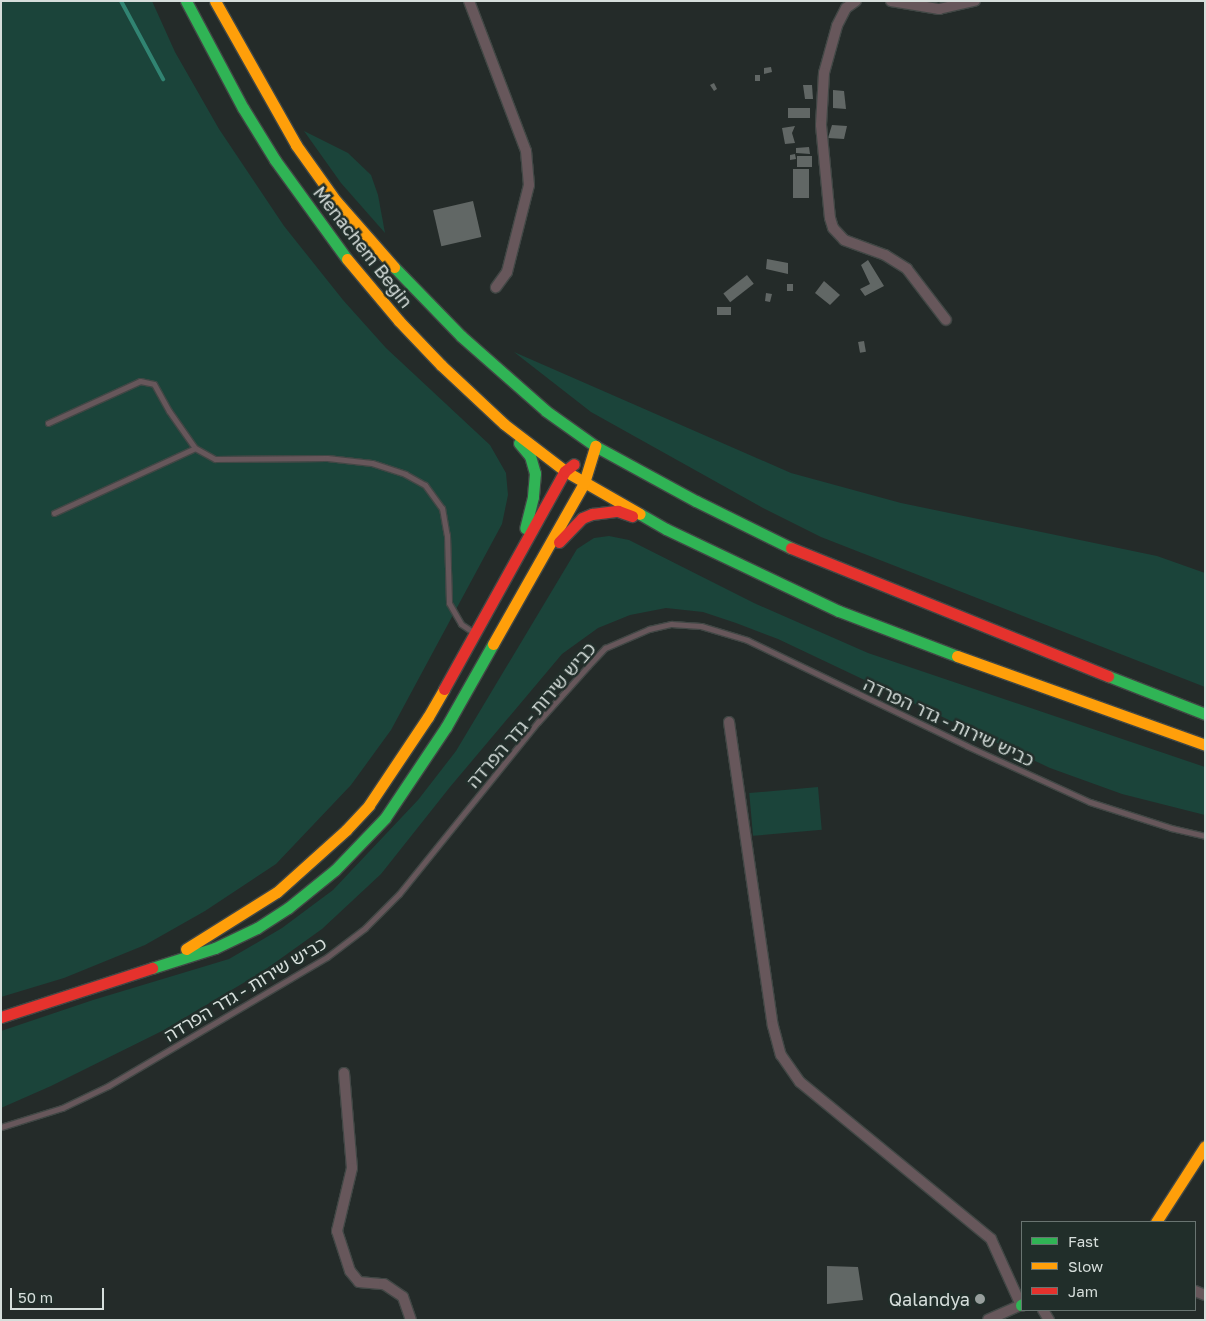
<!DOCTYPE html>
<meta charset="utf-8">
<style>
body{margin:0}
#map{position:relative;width:1206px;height:1321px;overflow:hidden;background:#242b29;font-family:"Golos Text","Noto Sans Hebrew",sans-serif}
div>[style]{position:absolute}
.green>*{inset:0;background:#1b443a;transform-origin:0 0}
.stream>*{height:4px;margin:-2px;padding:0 2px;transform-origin:2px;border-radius:2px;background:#318472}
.building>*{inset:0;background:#616765;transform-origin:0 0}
.roads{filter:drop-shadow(1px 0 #414745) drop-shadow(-1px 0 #414745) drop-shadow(0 1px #414745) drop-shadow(0 -1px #414745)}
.lane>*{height:5px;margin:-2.5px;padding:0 2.5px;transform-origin:2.5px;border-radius:2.5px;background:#67575b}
.street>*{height:10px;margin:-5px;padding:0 5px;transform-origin:5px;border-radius:5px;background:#67575b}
.fast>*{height:11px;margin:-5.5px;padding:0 5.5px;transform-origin:5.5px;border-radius:5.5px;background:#30b455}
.slow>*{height:11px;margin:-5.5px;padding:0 5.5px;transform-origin:5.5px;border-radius:5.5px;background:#ff9f0a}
.jam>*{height:11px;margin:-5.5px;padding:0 5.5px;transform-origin:5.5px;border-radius:5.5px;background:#e5322d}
.dots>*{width:14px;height:14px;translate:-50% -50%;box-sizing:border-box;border:2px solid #212e2a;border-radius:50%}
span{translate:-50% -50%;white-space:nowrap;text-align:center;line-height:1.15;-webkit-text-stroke:5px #212e2a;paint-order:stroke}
.street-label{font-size:18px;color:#d6dedb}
.poi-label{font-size:18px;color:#d6dedb}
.right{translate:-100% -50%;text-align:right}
.frame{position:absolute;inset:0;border:2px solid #d6dedb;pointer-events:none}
.legend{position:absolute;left:1021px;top:1221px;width:175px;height:90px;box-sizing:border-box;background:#212e2a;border:1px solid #697471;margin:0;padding:6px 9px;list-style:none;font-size:15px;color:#d6dedb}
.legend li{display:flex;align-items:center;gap:10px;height:25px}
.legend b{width:25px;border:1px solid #697471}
.scale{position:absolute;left:10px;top:1288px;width:94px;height:22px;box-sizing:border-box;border:2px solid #d6dedb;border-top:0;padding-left:6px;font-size:15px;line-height:18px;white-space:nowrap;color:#d6dedb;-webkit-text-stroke:4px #212e2a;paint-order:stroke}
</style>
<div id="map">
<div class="green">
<div style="clip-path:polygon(1px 1px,152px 1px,175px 52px,219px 129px,284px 226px,343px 300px,386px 348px,490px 445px,506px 473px,508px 495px,502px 524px,391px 730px,351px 785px,276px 864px,205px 911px,145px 945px,64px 978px,1px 997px)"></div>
<div style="clip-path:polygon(304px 131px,348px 153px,371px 175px,378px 195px,385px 233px,341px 183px)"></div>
<div style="clip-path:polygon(514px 352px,791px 473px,901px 503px,1157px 556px,1205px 573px,1205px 687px,821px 537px,763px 508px,591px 412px)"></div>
<div style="clip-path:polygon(609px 536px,629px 540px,754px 603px,868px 653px,1205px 767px,1205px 815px,1122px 794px,1050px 768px,778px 639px,736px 623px,703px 612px,666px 608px,630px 615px,598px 628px,562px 654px,450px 787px,381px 874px,322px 929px,262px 972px,164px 1030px,51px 1086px,1px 1108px,1px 1031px,93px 1000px,229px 959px,282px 928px,333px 890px,418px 800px,456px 751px,577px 549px,594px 538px)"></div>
<div style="left:818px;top:787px;width:43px;height:69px;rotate:85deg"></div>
</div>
<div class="stream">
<div style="left:121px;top:1px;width:89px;rotate:61.7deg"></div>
</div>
<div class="building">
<div style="clip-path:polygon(771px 67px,772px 72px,764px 74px,764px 68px)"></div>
<div style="left:755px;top:75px;width:5px;height:6px"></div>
<div style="clip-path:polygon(714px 83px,717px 89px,714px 91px,710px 85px)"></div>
<div style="clip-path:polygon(803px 85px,812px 85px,813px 99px,805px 99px)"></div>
<div style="clip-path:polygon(833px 90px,844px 91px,846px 109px,833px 108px)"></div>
<div style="left:810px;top:108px;width:10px;height:22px;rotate:90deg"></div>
<div style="clip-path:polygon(832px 125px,847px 126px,844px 139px,828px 138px)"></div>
<div style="clip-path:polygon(795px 126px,792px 133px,795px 143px,785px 144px,782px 128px)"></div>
<div style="clip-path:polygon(809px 147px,810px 154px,796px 153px,796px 148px)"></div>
<div style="clip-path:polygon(795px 154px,796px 159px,790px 160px,790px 155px)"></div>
<div style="left:797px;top:156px;width:15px;height:11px"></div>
<div style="left:793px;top:169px;width:16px;height:29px"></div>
<div style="left:473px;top:201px;width:37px;height:41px;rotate:77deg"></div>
<div style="clip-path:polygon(767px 259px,788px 263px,788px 274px,766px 269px)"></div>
<div style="clip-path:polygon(868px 260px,884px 286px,865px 296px,860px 289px,870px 284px,861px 265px)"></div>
<div style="left:747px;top:275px;width:11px;height:30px;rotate:52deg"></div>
<div style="clip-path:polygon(824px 281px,840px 295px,830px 305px,815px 293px)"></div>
<div style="left:787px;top:284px;width:6px;height:7px"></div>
<div style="clip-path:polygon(766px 293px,772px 294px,770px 302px,765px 301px)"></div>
<div style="left:717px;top:307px;width:14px;height:8px"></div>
<div style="left:864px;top:341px;width:11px;height:6px;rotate:80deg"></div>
<div style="clip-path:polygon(827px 1266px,858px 1267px,863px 1300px,827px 1304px)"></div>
</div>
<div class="roads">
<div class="lane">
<div style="left:48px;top:423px;width:101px;rotate:-24.5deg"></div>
<div style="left:140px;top:381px;width:14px;rotate:12deg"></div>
<div style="left:154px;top:384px;width:31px;rotate:61deg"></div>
<div style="left:169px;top:411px;width:45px;rotate:54.9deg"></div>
<div style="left:195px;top:448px;width:23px;rotate:29deg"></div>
<div style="left:215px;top:459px;width:112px;rotate:-0.5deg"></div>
<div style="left:327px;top:458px;width:45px;rotate:6.3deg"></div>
<div style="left:372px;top:463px;width:35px;rotate:18deg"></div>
<div style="left:405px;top:474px;width:23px;rotate:29deg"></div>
<div style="left:425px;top:485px;width:29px;rotate:54deg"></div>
<div style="left:442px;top:508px;width:27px;rotate:80deg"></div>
<div style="left:447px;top:535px;width:68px;rotate:88.3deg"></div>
<div style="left:449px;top:603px;width:24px;rotate:60deg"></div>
<div style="left:461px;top:624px;width:11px;rotate:34deg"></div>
<div style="left:54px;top:513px;width:155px;rotate:-24.7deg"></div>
<div style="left:1px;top:1127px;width:64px;rotate:-17.3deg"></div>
<div style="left:62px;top:1108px;width:51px;rotate:-25.6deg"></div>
<div style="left:108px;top:1086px;width:254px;rotate:-30.5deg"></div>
<div style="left:327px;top:957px;width:48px;rotate:-37.3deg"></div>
<div style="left:365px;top:928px;width:48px;rotate:-45deg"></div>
<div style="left:399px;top:894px;width:221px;rotate:-51.1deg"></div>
<div style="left:538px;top:722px;width:75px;rotate:-48.2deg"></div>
<div style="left:588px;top:666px;width:25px;rotate:-47deg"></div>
<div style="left:605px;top:648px;width:48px;rotate:-23.4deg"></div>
<div style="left:649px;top:629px;width:23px;rotate:-13deg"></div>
<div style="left:671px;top:624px;width:30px;rotate:4deg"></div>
<div style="left:701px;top:626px;width:48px;rotate:16.9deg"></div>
<div style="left:747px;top:640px;width:244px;rotate:25.7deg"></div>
<div style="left:967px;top:746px;width:135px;rotate:24.5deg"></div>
<div style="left:1090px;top:802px;width:85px;rotate:17.8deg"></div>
<div style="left:1171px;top:828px;width:35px;rotate:13deg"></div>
</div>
<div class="street">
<div style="left:469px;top:1px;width:160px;rotate:69.2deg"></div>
<div style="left:526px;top:151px;width:34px;rotate:85deg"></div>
<div style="left:529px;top:185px;width:90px;rotate:104.2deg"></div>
<div style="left:507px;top:272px;width:19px;rotate:126deg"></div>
<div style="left:856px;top:1px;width:12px;rotate:145deg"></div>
<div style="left:846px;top:8px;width:20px;rotate:117deg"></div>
<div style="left:837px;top:26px;width:49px;rotate:105.5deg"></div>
<div style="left:824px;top:73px;width:52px;rotate:93.3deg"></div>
<div style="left:821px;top:125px;width:93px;rotate:84.5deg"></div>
<div style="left:830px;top:218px;width:10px;rotate:73deg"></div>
<div style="left:833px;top:228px;width:16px;rotate:47deg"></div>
<div style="left:844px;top:240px;width:44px;rotate:20.1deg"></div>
<div style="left:885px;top:255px;width:26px;rotate:32deg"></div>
<div style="left:907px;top:269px;width:64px;rotate:52.6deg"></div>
<div style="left:891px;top:1px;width:49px;rotate:9.5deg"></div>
<div style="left:939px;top:9px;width:37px;rotate:-13deg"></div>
<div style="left:729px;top:722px;width:307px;rotate:81.8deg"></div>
<div style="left:773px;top:1026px;width:30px;rotate:75deg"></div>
<div style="left:781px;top:1055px;width:33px;rotate:55deg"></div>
<div style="left:800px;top:1082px;width:247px;rotate:39.4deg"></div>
<div style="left:991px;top:1239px;width:72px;rotate:65.6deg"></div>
<div style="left:1021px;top:1305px;width:36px;rotate:156deg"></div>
<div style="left:344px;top:1073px;width:95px;rotate:85.2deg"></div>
<div style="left:352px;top:1168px;width:65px;rotate:103.4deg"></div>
<div style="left:337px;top:1231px;width:42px;rotate:72deg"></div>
<div style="left:350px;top:1271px;width:14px;rotate:51deg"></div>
<div style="left:359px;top:1282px;width:25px;rotate:5deg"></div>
<div style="left:384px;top:1284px;width:23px;rotate:34deg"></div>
<div style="left:403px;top:1297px;width:24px;rotate:71deg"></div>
<div style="left:1195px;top:1291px;width:11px;rotate:22deg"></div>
<div style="left:1043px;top:1310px;width:12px;rotate:59deg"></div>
</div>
<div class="fast">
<div style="left:186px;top:1px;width:121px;rotate:62deg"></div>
<div style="left:243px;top:108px;width:61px;rotate:58.4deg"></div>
<div style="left:275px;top:160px;width:122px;rotate:54deg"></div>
<div style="left:394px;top:267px;width:96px;rotate:45.8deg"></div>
<div style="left:461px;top:336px;width:113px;rotate:41.4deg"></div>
<div style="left:546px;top:411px;width:60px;rotate:35.5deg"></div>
<div style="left:595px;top:446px;width:115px;rotate:28.6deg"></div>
<div style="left:696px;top:501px;width:106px;rotate:26.3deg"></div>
<div style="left:519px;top:443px;width:17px;rotate:50deg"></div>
<div style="left:530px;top:456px;width:18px;rotate:74deg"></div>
<div style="left:535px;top:473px;width:24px;rotate:95deg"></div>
<div style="left:533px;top:497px;width:32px;rotate:104deg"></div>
<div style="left:640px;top:514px;width:30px;rotate:30deg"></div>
<div style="left:666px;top:529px;width:191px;rotate:25.4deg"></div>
<div style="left:839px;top:611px;width:126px;rotate:20.9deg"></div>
<div style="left:1108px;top:676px;width:104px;rotate:21.4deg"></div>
<div style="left:152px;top:968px;width:66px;rotate:-17.6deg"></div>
<div style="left:215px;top:948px;width:47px;rotate:-25.5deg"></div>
<div style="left:257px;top:928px;width:37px;rotate:-33deg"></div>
<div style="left:288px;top:908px;width:60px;rotate:-39deg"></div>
<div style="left:335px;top:870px;width:72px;rotate:-46.1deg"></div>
<div style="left:385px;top:818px;width:110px;rotate:-56.2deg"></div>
<div style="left:446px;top:727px;width:95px;rotate:-60.5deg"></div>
<div style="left:1021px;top:1305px;width:1px;rotate:-45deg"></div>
</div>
<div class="slow">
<div style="left:215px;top:1px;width:165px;rotate:60.6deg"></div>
<div style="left:296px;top:145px;width:69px;rotate:54.5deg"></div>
<div style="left:336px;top:201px;width:88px;rotate:48.7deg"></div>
<div style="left:347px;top:259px;width:81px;rotate:50deg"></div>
<div style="left:399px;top:321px;width:61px;rotate:46.3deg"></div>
<div style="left:441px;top:365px;width:86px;rotate:43.1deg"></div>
<div style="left:504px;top:424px;width:77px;rotate:37.6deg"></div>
<div style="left:565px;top:471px;width:86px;rotate:29.8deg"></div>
<div style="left:493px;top:644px;width:185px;rotate:-60.5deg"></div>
<div style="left:584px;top:483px;width:39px;rotate:-73deg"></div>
<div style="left:957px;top:656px;width:263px;rotate:19.7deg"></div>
<div style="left:186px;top:949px;width:107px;rotate:-32.1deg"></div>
<div style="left:277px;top:892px;width:93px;rotate:-41.9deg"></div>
<div style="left:346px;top:830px;width:34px;rotate:-47deg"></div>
<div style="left:369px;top:805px;width:106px;rotate:-56.2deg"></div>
<div style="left:428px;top:717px;width:32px;rotate:-60deg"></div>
<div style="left:1156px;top:1222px;width:90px;rotate:-57.2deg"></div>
</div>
<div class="jam">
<div style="left:559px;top:542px;width:33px;rotate:-46deg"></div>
<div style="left:582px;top:518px;width:11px;rotate:-22deg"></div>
<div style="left:592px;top:514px;width:26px;rotate:-7deg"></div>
<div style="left:618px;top:511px;width:15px;rotate:20deg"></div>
<div style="left:791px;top:548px;width:342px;rotate:22deg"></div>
<div style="left:444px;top:689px;width:249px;rotate:-61deg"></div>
<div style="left:565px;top:471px;width:11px;rotate:-38deg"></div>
<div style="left:1px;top:1017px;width:159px;rotate:-18deg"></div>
</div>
</div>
<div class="dots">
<div style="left:980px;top:1299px;background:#989f9d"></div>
</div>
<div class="street-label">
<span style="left:363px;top:247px;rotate:52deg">Menachem Begin</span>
<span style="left:531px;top:715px;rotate:-49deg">כביש שירות - גדר הפרדה</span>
<span style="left:949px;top:722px;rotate:25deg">כביש שירות - גדר הפרדה</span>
<span style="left:245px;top:989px;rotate:-31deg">כביש שירות - גדר הפרדה</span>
</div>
<div class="poi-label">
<span class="right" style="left:970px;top:1299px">Qalandya</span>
</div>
<div class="frame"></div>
<ul class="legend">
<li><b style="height:6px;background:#30b455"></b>Fast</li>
<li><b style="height:6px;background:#ff9f0a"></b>Slow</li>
<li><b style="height:6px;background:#e5322d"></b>Jam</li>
</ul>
<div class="scale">50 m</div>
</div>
